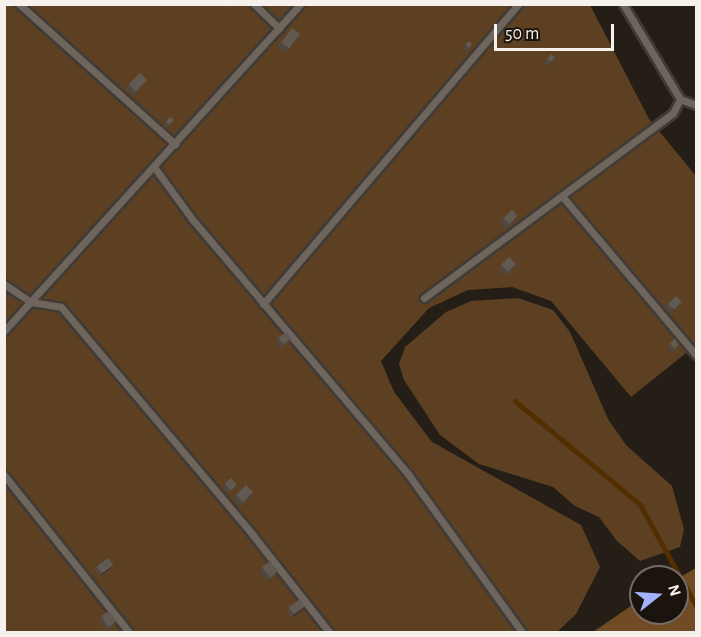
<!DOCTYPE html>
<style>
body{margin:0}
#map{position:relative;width:701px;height:637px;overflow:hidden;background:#251e17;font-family:"Alegreya Sans",sans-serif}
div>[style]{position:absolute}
.green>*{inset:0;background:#5d4022}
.forest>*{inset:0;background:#714b23}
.stream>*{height:4.5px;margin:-2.25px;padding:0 2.25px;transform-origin:2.25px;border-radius:2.25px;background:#522e01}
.roads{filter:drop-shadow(2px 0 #413b36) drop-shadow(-2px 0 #413b36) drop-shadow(0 2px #413b36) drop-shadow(0 -2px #413b36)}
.service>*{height:7px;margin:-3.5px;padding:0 3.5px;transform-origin:3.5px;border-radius:3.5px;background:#6e655c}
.wall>*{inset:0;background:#504840}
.shaded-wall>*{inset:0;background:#372f28}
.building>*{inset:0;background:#615a52;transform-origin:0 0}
span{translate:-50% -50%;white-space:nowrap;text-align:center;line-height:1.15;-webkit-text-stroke:5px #1b140e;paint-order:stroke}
.frame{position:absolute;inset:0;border:6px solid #f6f1ec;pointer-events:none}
.north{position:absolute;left:629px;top:565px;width:60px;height:60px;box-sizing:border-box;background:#1b140e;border:2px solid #736c67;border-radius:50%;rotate:73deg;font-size:16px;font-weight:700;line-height:24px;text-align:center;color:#f6f1ec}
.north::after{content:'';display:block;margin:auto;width:21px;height:27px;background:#a3b2fd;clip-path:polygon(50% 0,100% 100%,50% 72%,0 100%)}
.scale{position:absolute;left:494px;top:24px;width:120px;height:27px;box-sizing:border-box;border:3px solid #f6f1ec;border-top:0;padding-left:8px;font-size:18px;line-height:21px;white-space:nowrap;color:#f6f1ec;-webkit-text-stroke:4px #1b140e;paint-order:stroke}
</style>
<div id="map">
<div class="green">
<div style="clip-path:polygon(4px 5px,590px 5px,649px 119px,696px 176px,696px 345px,631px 397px,551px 301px,512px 287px,468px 290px,429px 308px,381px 361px,394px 392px,432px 442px,581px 525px,600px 567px,576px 614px,557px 632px,5px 632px)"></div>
<div style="clip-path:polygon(518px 298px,553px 310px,570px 332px,608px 419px,626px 445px,672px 486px,684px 529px,680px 547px,640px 561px,617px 541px,599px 517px,575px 506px,553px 487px,479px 464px,440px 435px,404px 380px,399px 364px,405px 347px,446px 312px,471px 301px)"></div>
</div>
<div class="forest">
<div style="clip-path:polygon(696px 568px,696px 632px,593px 632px,641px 599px,641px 613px,677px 613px,677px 579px)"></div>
</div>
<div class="stream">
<div style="left:515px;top:401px;width:162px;rotate:39.5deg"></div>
<div style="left:640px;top:504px;width:115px;rotate:61deg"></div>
</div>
<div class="roads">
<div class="service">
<div style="left:19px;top:4px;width:210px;rotate:41.9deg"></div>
<div style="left:254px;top:4px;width:35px;rotate:44deg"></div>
<div style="left:623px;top:4px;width:111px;rotate:59deg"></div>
<div style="left:680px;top:99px;width:17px;rotate:21deg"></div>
<div style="left:154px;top:167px;width:64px;rotate:53.8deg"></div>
<div style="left:192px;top:219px;width:334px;rotate:49.7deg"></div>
<div style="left:408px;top:474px;width:195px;rotate:54.2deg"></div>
<div style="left:562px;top:196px;width:208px;rotate:49.9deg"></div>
<div style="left:4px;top:284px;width:32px;rotate:34deg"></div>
<div style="left:31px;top:302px;width:30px;rotate:9deg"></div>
<div style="left:61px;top:307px;width:297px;rotate:49.9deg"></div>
<div style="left:252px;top:534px;width:125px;rotate:51.8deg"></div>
<div style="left:424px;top:298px;width:310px;rotate:-36.6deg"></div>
<div style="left:673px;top:113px;width:16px;rotate:-63deg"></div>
<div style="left:263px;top:304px;width:394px;rotate:-49.6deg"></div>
<div style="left:4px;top:331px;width:441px;rotate:-47.8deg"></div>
<div style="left:4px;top:475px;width:201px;rotate:51.5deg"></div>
</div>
</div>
<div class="wall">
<div style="clip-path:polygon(223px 4px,232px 4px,227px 9px)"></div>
<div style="clip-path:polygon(300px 34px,285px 52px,278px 46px,280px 42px)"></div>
<div style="clip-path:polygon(469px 41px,472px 44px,466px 52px,462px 49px)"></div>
<div style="clip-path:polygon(551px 54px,555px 57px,548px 66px,544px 62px)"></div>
<div style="clip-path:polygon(147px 80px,134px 96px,126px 89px,129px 85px)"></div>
<div style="clip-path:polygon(174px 120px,166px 129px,163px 126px,166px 122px)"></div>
<div style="clip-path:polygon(503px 218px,515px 220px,506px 229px,500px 222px)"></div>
<div style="clip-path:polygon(501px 264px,516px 264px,506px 276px,499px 268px)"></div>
<div style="clip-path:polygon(682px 302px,679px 306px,670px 313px,665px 307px,667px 303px)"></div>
<div style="clip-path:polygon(278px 338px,291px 338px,289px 342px,281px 348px,276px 341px)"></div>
<div style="clip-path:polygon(670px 343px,677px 348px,672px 352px,667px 347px)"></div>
<div style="clip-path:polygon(225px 483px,237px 485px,234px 489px,228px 493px,223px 487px)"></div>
<div style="clip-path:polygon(253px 492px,251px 496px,240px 506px,233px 498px,235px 494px)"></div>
<div style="clip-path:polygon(97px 566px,110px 569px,100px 576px,95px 570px)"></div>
<div style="clip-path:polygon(262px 567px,276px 575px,267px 581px,260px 571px)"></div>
<div style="clip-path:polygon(289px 607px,302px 610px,292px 618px,287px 611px)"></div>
<div style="clip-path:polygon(102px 617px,114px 626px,106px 631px,99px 620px)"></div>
</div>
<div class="shaded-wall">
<div style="clip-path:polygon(113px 565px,110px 569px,100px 576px,102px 573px)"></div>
<div style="clip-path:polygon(305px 606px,302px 610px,292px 618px,294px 614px)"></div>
</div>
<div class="building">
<div style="left:292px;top:28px;width:10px;height:18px;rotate:37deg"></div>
<div style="clip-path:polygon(469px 41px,472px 44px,469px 48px,465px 45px)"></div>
<div style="left:551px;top:54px;width:5px;height:6px;rotate:37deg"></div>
<div style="left:140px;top:73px;width:10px;height:16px;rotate:45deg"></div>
<div style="clip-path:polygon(170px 117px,174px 120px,169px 125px,166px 122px)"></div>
<div style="left:512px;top:210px;width:8px;height:12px;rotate:45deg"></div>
<div style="left:509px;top:257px;width:10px;height:11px;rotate:45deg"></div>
<div style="left:676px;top:296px;width:8px;height:11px;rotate:45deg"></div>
<div style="clip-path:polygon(286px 332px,291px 338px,284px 344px,278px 338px)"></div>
<div style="clip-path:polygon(675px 339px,679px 345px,674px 349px,670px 343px)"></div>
<div style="left:231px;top:478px;width:9px;height:8px;rotate:49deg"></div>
<div style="left:246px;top:485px;width:10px;height:14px;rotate:45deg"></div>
<div style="left:108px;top:558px;width:9px;height:14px;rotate:54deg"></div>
<div style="left:270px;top:561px;width:13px;height:10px;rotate:51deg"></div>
<div style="left:300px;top:599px;width:9px;height:14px;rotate:54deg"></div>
<div style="left:109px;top:611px;width:13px;height:9px;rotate:58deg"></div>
</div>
<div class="frame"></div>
<div class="north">N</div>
<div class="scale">50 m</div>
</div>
